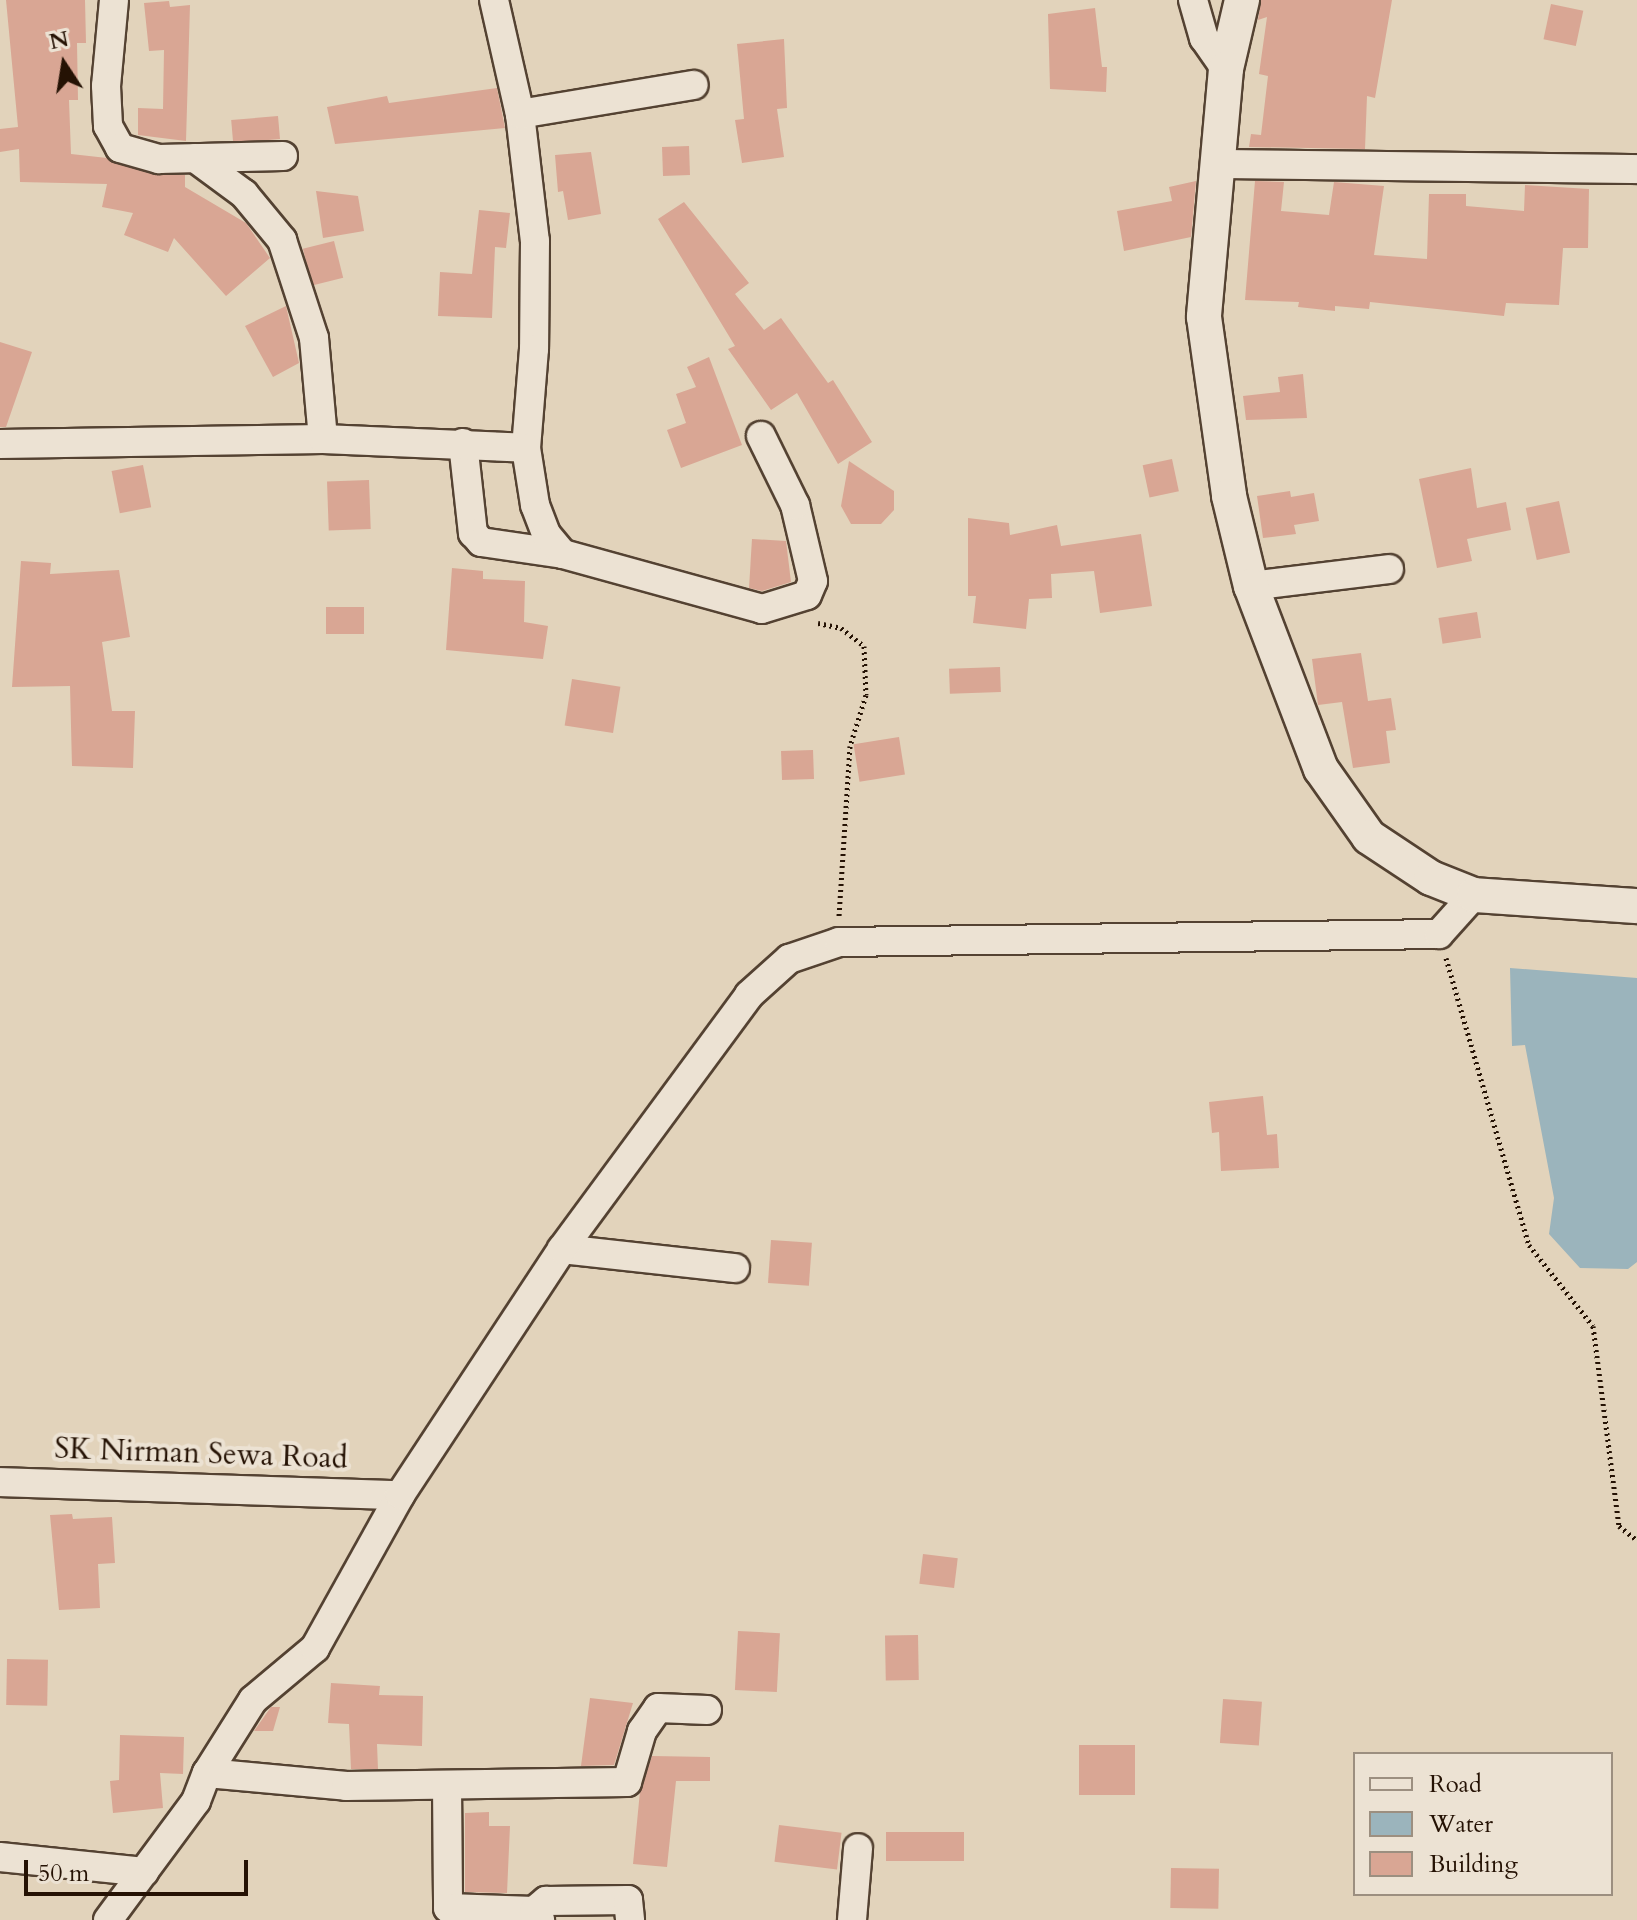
<!DOCTYPE html>
<style>
body{margin:0}
#map{position:relative;width:1637px;height:1920px;overflow:hidden;background:#e2d3bb;font-family:Cardo,serif}
div>[style]{position:absolute}
.water>*{inset:0;background:#9bb4bc}
.building>*{inset:0;background:#d9a694;transform-origin:0 0}
.path>*{height:5px;margin-top:-2.5px;transform-origin:0;background:repeating-linear-gradient(90deg,#251204 0 2px,transparent 0 6px)}
.roads{filter:drop-shadow(2px 0 #544232) drop-shadow(-2px 0 #544232) drop-shadow(0 2px #544232) drop-shadow(0 -2px #544232)}
.minor>*{height:28px;margin:-14px;padding:0 14px;transform-origin:14px;border-radius:14px;background:#ece2d3}
.tertiary>*{height:34px;margin:-17px;padding:0 17px;transform-origin:17px;border-radius:17px;background:#ece2d3}
span{translate:-50% -50%;white-space:nowrap;text-align:center;line-height:1.15;-webkit-text-stroke:8px #ece2d3;paint-order:stroke}
.street-label{font-size:30px;color:#251204}
.legend{position:absolute;left:1353px;top:1752px;width:260px;height:144px;box-sizing:border-box;background:#ece2d3;border:2px solid #9c8f80;margin:0;padding:10px 14px;list-style:none;font-size:24px;color:#251204}
.legend li{display:flex;align-items:center;gap:16px;height:40px}
.legend b{width:40px;border:2px solid #9c8f80}
.north{position:absolute;left:24px;top:24px;width:80px;height:80px;-webkit-text-stroke:6px #ece2d3;paint-order:stroke;rotate:348deg;font-size:22px;font-weight:700;line-height:32px;text-align:center;color:#251204}
.north::after{content:'';display:block;margin:auto;width:28px;height:36px;background:#251204;clip-path:polygon(50% 0,100% 100%,50% 72%,0 100%)}
.scale{position:absolute;left:24px;top:1860px;width:224px;height:36px;box-sizing:border-box;border:4px solid #251204;border-top:0;padding-left:10px;font-size:24px;line-height:28px;white-space:nowrap;color:#251204;-webkit-text-stroke:6px #ece2d3;paint-order:stroke}
</style>
<div id="map">
<div class="water">
<div style="clip-path:polygon(1510px 968px,1637px 978px,1637px 1262px,1628px 1269px,1580px 1268px,1549px 1234px,1554px 1198px,1525px 1045px,1512px 1046px)"></div>
</div>
<div class="building">
<div style="clip-path:polygon(6px 0,85px 0,86px 43px,77px 43px,78px 100px,69px 100px,71px 154px,107px 158px,155px 175px,185px 175px,185px 187px,246px 223px,270px 258px,226px 296px,174px 238px,168px 252px,124px 235px,133px 213px,102px 207px,107px 184px,20px 182px,19px 149px,0 152px,0 129px,18px 127px)"></div>
<div style="clip-path:polygon(1261px 0,1392px 0,1375px 98px,1367px 96px,1365px 149px,1249px 147px,1251px 134px,1261px 135px,1268px 76px,1259px 74px,1267px 17px,1258px 20px)"></div>
<div style="clip-path:polygon(169px 1px,170px 7px,190px 5px,186px 141px,138px 135px,138px 108px,163px 109px,164px 50px,149px 51px,144px 3px)"></div>
<div style="left:1551px;top:4px;width:33px;height:36px;rotate:12deg"></div>
<div style="clip-path:polygon(1095px 8px,1102px 67px,1107px 67px,1106px 92px,1050px 89px,1048px 14px)"></div>
<div style="clip-path:polygon(784px 39px,787px 108px,777px 109px,784px 157px,742px 163px,735px 120px,744px 119px,737px 44px)"></div>
<div style="clip-path:polygon(497px 88px,505px 128px,335px 144px,327px 107px,387px 96px,389px 103px)"></div>
<div style="left:278px;top:116px;width:23px;height:47px;rotate:85deg"></div>
<div style="left:689px;top:146px;width:29px;height:27px;rotate:88deg"></div>
<div style="clip-path:polygon(591px 152px,601px 214px,568px 220px,563px 191px,558px 192px,555px 155px)"></div>
<div style="clip-path:polygon(1196px 181px,1191px 237px,1124px 251px,1117px 211px,1172px 201px,1169px 187px)"></div>
<div style="clip-path:polygon(1255px 181px,1284px 182px,1281px 211px,1329px 215px,1334px 182px,1384px 186px,1374px 255px,1427px 259px,1429px 194px,1466px 194px,1466px 206px,1524px 211px,1525px 185px,1589px 189px,1588px 248px,1563px 248px,1559px 305px,1506px 303px,1504px 316px,1370px 302px,1369px 309px,1335px 306px,1335px 311px,1298px 307px,1299px 302px,1245px 300px)"></div>
<div style="clip-path:polygon(316px 191px,358px 196px,364px 231px,323px 238px)"></div>
<div style="clip-path:polygon(684px 202px,749px 283px,735px 294px,764px 330px,781px 318px,828px 383px,833px 380px,872px 442px,838px 464px,797px 393px,771px 410px,728px 349px,735px 346px,658px 219px)"></div>
<div style="clip-path:polygon(479px 210px,510px 213px,506px 248px,495px 247px,492px 318px,438px 316px,440px 272px,472px 274px)"></div>
<div style="left:334px;top:241px;width:38px;height:32px;rotate:76deg"></div>
<div style="clip-path:polygon(286px 306px,299px 363px,273px 377px,245px 326px)"></div>
<div style="clip-path:polygon(0 342px,32px 352px,6px 427px,0 427px)"></div>
<div style="clip-path:polygon(709px 357px,742px 445px,681px 468px,667px 430px,686px 423px,676px 394px,696px 387px,687px 367px)"></div>
<div style="clip-path:polygon(1303px 374px,1307px 418px,1246px 420px,1243px 396px,1280px 392px,1278px 377px)"></div>
<div style="left:1172px;top:459px;width:33px;height:30px;rotate:78deg"></div>
<div style="clip-path:polygon(849px 461px,894px 491px,894px 510px,881px 524px,851px 524px,841px 506px)"></div>
<div style="left:143px;top:465px;width:43px;height:32px;rotate:79deg"></div>
<div style="clip-path:polygon(1471px 468px,1477px 508px,1506px 502px,1511px 530px,1467px 539px,1472px 561px,1437px 568px,1419px 479px)"></div>
<div style="left:369px;top:480px;width:49px;height:42px;rotate:88deg"></div>
<div style="clip-path:polygon(1290px 491px,1291px 497px,1314px 493px,1319px 521px,1294px 525px,1296px 534px,1263px 538px,1257px 496px)"></div>
<div style="left:1559px;top:501px;width:53px;height:34px;rotate:78deg"></div>
<div style="clip-path:polygon(968px 518px,1009px 523px,1010px 535px,1057px 525px,1061px 546px,1141px 534px,1152px 606px,1100px 613px,1094px 571px,1051px 574px,1052px 598px,1029px 599px,1026px 629px,973px 623px,976px 596px,968px 596px)"></div>
<div style="clip-path:polygon(752px 539px,786px 541px,791px 582px,762px 591px,749px 588px)"></div>
<div style="clip-path:polygon(21px 561px,51px 563px,50px 574px,119px 570px,130px 637px,102px 642px,112px 711px,135px 711px,133px 768px,72px 766px,70px 686px,12px 687px)"></div>
<div style="clip-path:polygon(452px 568px,483px 571px,483px 579px,525px 581px,524px 622px,548px 626px,543px 659px,446px 650px)"></div>
<div style="left:326px;top:607px;width:38px;height:27px"></div>
<div style="left:1477px;top:612px;width:26px;height:39px;rotate:81deg"></div>
<div style="clip-path:polygon(1361px 653px,1368px 701px,1391px 698px,1396px 730px,1386px 731px,1390px 763px,1353px 768px,1342px 702px,1318px 705px,1312px 659px)"></div>
<div style="left:1000px;top:667px;width:25px;height:51px;rotate:88deg"></div>
<div style="left:572px;top:679px;width:49px;height:47px;rotate:9deg"></div>
<div style="left:899px;top:737px;width:38px;height:46px;rotate:81deg"></div>
<div style="left:813px;top:750px;width:29px;height:32px;rotate:88deg"></div>
<div style="clip-path:polygon(1263px 1096px,1267px 1135px,1277px 1134px,1279px 1168px,1221px 1171px,1219px 1132px,1212px 1133px,1209px 1102px)"></div>
<div style="left:771px;top:1240px;width:41px;height:43px;rotate:4deg"></div>
<div style="clip-path:polygon(72px 1514px,73px 1519px,112px 1517px,115px 1563px,98px 1564px,100px 1608px,59px 1610px,50px 1515px)"></div>
<div style="left:923px;top:1554px;width:35px;height:30px;rotate:7deg"></div>
<div style="left:738px;top:1631px;width:42px;height:59px;rotate:3deg"></div>
<div style="left:918px;top:1635px;width:45px;height:33px;rotate:89deg"></div>
<div style="left:7px;top:1659px;width:41px;height:46px;rotate:1deg"></div>
<div style="clip-path:polygon(331px 1683px,380px 1686px,379px 1695px,423px 1696px,422px 1746px,377px 1744px,378px 1769px,351px 1769px,349px 1724px,328px 1723px)"></div>
<div style="clip-path:polygon(590px 1698px,633px 1703px,614px 1765px,581px 1766px)"></div>
<div style="left:1223px;top:1699px;width:39px;height:44px;rotate:4deg"></div>
<div style="clip-path:polygon(271px 1707px,280px 1707px,273px 1731px,254px 1731px)"></div>
<div style="clip-path:polygon(120px 1735px,184px 1737px,183px 1774px,160px 1773px,163px 1808px,113px 1813px,110px 1781px,119px 1780px)"></div>
<div style="left:1079px;top:1745px;width:56px;height:50px"></div>
<div style="clip-path:polygon(652px 1756px,710px 1757px,710px 1781px,676px 1781px,667px 1867px,633px 1864px,640px 1791px)"></div>
<div style="clip-path:polygon(489px 1812px,489px 1826px,510px 1826px,507px 1893px,465px 1892px,465px 1813px)"></div>
<div style="left:779px;top:1825px;width:63px;height:37px;rotate:7deg"></div>
<div style="left:964px;top:1832px;width:29px;height:78px;rotate:90deg"></div>
<div style="left:1171px;top:1868px;width:48px;height:40px;rotate:1deg"></div>
</div>
<div class="path">
<div style="left:818px;top:623px;width:24px;rotate:12deg"></div>
<div style="left:841px;top:628px;width:29px;rotate:38deg"></div>
<div style="left:864px;top:646px;width:49px;rotate:87.7deg"></div>
<div style="left:866px;top:695px;width:53px;rotate:107.4deg"></div>
<div style="left:850px;top:746px;width:171px;rotate:93.7deg"></div>
<div style="left:1446px;top:958px;width:299px;rotate:73.9deg"></div>
<div style="left:1529px;top:1245px;width:103px;rotate:51.7deg"></div>
<div style="left:1593px;top:1326px;width:202px;rotate:82.6deg"></div>
<div style="left:1619px;top:1526px;width:23px;rotate:38deg"></div>
</div>
<div class="roads">
<div class="minor">
<div style="left:114px;top:0;width:86px;rotate:95.3deg"></div>
<div style="left:106px;top:86px;width:40px;rotate:87.1deg"></div>
<div style="left:108px;top:126px;width:25px;rotate:61deg"></div>
<div style="left:120px;top:148px;width:41px;rotate:15.8deg"></div>
<div style="left:159px;top:159px;width:124px;rotate:-1.4deg"></div>
<div style="left:494px;top:0;width:117px;rotate:77.2deg"></div>
<div style="left:520px;top:114px;width:128px;rotate:83.3deg"></div>
<div style="left:535px;top:241px;width:108px;rotate:90.5deg"></div>
<div style="left:534px;top:349px;width:99px;rotate:94.6deg"></div>
<div style="left:1193px;top:0;width:40px;rotate:74deg"></div>
<div style="left:1204px;top:38px;width:38px;rotate:55deg"></div>
<div style="left:520px;top:114px;width:176px;rotate:-9.5deg"></div>
<div style="left:195px;top:158px;width:61px;rotate:36.3deg"></div>
<div style="left:244px;top:194px;width:60px;rotate:50.4deg"></div>
<div style="left:282px;top:240px;width:103px;rotate:71.9deg"></div>
<div style="left:314px;top:338px;width:101px;rotate:84.9deg"></div>
<div style="left:1218px;top:164px;width:419px;rotate:0.7deg"></div>
<div style="left:463px;top:443px;width:91px;rotate:83.7deg"></div>
<div style="left:473px;top:533px;width:12px;rotate:48deg"></div>
<div style="left:481px;top:542px;width:83px;rotate:8.3deg"></div>
<div style="left:0;top:444px;width:323px;rotate:-0.9deg"></div>
<div style="left:323px;top:439px;width:203px;rotate:2.5deg"></div>
<div style="left:526px;top:448px;width:58px;rotate:81deg"></div>
<div style="left:535px;top:505px;width:31px;rotate:69deg"></div>
<div style="left:546px;top:534px;width:26px;rotate:50deg"></div>
<div style="left:563px;top:554px;width:206px;rotate:15.4deg"></div>
<div style="left:762px;top:609px;width:47px;rotate:-17.3deg"></div>
<div style="left:807px;top:595px;width:15px;rotate:-67deg"></div>
<div style="left:813px;top:581px;width:78px;rotate:-103.3deg"></div>
<div style="left:795px;top:505px;width:77px;rotate:-116.2deg"></div>
<div style="left:1251px;top:586px;width:139px;rotate:-7deg"></div>
<div style="left:562px;top:1249px;width:174px;rotate:6.3deg"></div>
<div style="left:0;top:1482px;width:400px;rotate:1.9deg"></div>
<div style="left:207px;top:1773px;width:140px;rotate:5.3deg"></div>
<div style="left:346px;top:1786px;width:281px;rotate:-0.8deg"></div>
<div style="left:627px;top:1782px;width:53px;rotate:-73.6deg"></div>
<div style="left:642px;top:1731px;width:28px;rotate:-55deg"></div>
<div style="left:658px;top:1708px;width:49px;rotate:2.3deg"></div>
<div style="left:447px;top:1785px;width:123px;rotate:89.5deg"></div>
<div style="left:448px;top:1908px;width:86px;rotate:2deg"></div>
<div style="left:534px;top:1911px;width:11px;rotate:56deg"></div>
<div style="left:0;top:1857px;width:145px;rotate:5.9deg"></div>
<div style="left:534px;top:1911px;width:16px;rotate:-40deg"></div>
<div style="left:546px;top:1901px;width:82px;rotate:-0.7deg"></div>
<div style="left:628px;top:1900px;width:20px;rotate:84deg"></div>
<div style="left:108px;top:1920px;width:148px;rotate:-53.5deg"></div>
<div style="left:196px;top:1801px;width:30px;rotate:-69deg"></div>
<div style="left:207px;top:1773px;width:86px;rotate:-57.8deg"></div>
<div style="left:253px;top:1700px;width:81px;rotate:-40deg"></div>
<div style="left:315px;top:1648px;width:175px;rotate:-60.9deg"></div>
<div style="left:400px;top:1495px;width:295px;rotate:-56.6deg"></div>
<div style="left:562px;top:1249px;width:315px;rotate:-53.6deg"></div>
<div style="left:749px;top:995px;width:54px;rotate:-42deg"></div>
<div style="left:789px;top:959px;width:53px;rotate:-18.8deg"></div>
<div style="left:839px;top:942px;width:600px;rotate:-0.76deg"></div>
<div style="left:1439px;top:934px;width:52px;rotate:-48.1deg"></div>
<div style="left:852px;top:1920px;width:72px;rotate:-85.2deg"></div>
</div>
<div class="tertiary">
<div style="left:1242px;top:0;width:71px;rotate:103.1deg"></div>
<div style="left:1226px;top:69px;width:249px;rotate:95.1deg"></div>
<div style="left:1204px;top:317px;width:181px;rotate:82deg"></div>
<div style="left:1229px;top:496px;width:93px;rotate:76.3deg"></div>
<div style="left:1251px;top:586px;width:196px;rotate:69.1deg"></div>
<div style="left:1321px;top:769px;width:83px;rotate:54.8deg"></div>
<div style="left:1369px;top:837px;width:74px;rotate:33.5deg"></div>
<div style="left:1431px;top:878px;width:46px;rotate:21.6deg"></div>
<div style="left:1474px;top:895px;width:163px;rotate:3.9deg"></div>
</div>
</div>
<div class="street-label">
<span style="left:201px;top:1454px;rotate:2deg">SK Nirman Sewa Road</span>
</div>
<ul class="legend">
<li><b style="height:10px;background:#ece2d3"></b>Road</li>
<li><b style="height:22px;background:#9bb4bc"></b>Water</li>
<li><b style="height:22px;background:#d9a694"></b>Building</li>
</ul>
<div class="north">N</div>
<div class="scale">50 m</div>
</div>
